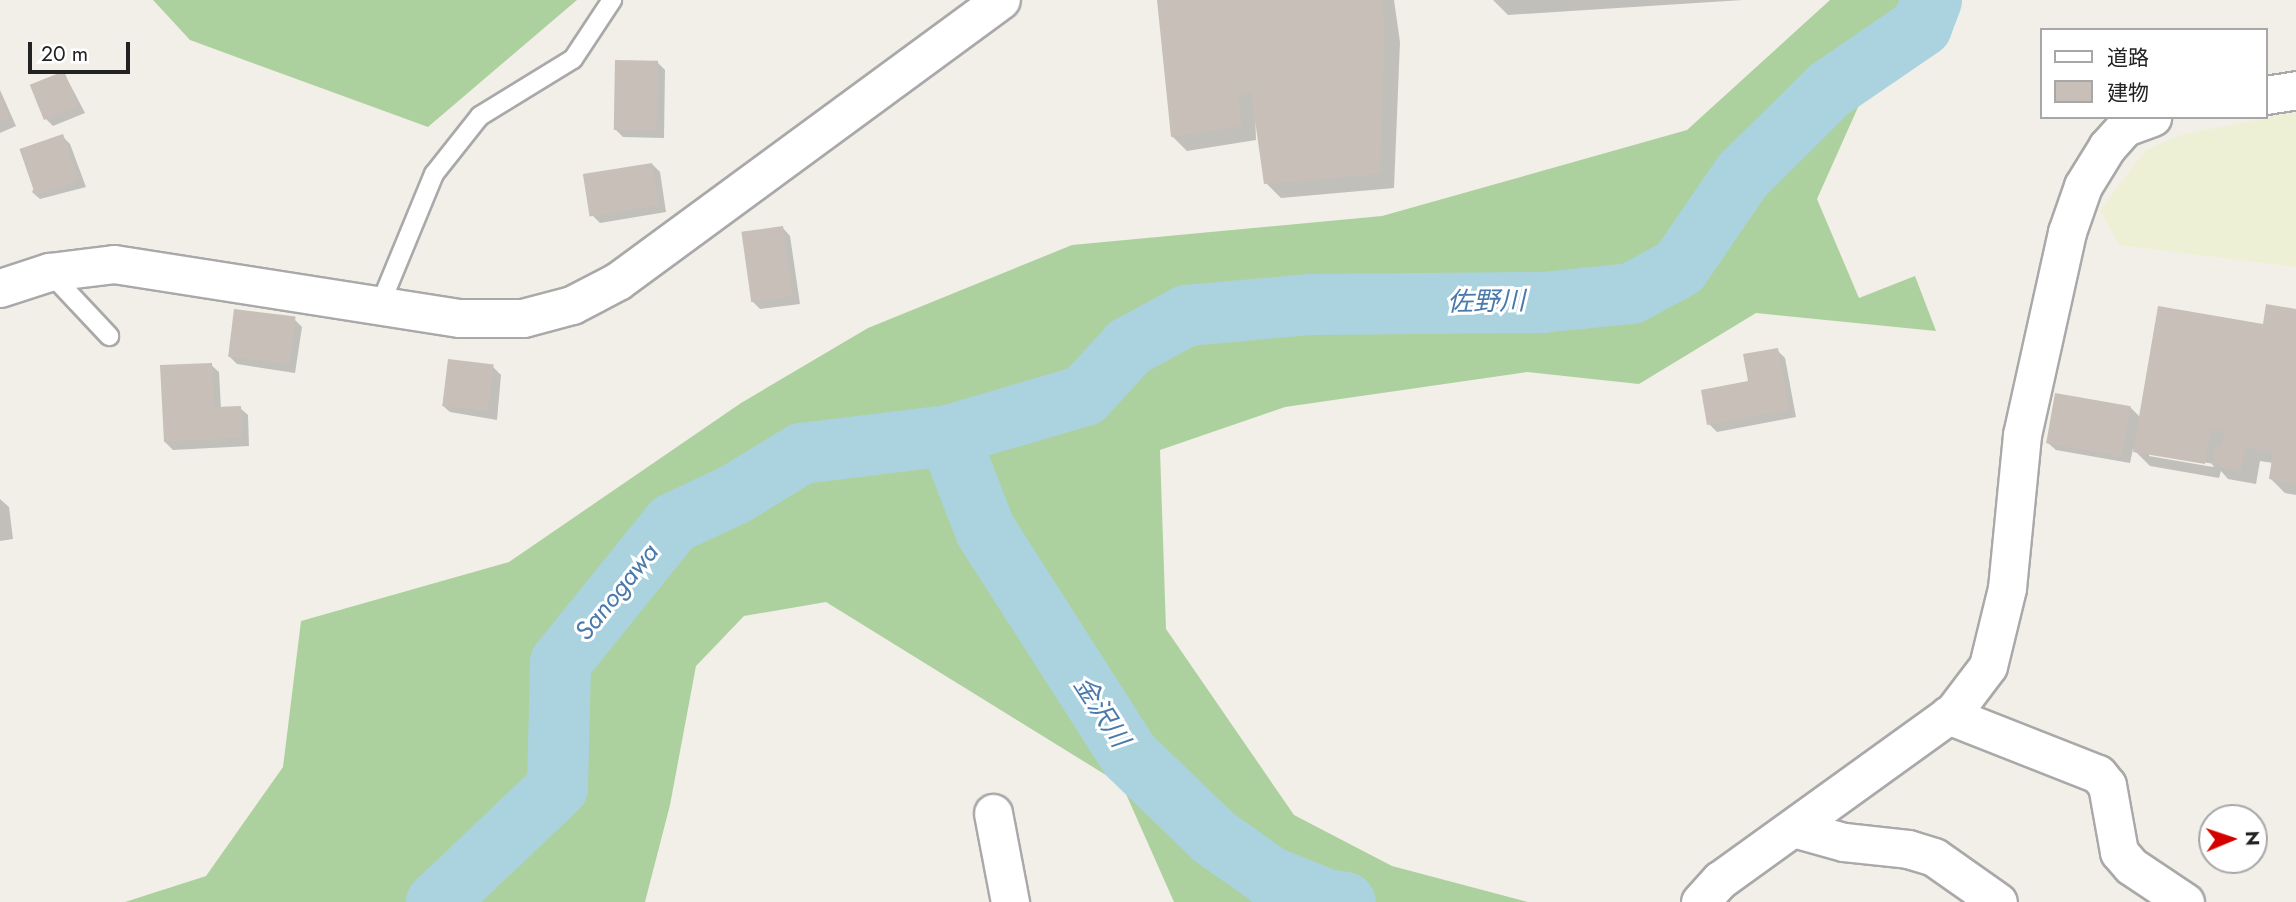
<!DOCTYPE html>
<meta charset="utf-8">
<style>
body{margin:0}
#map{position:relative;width:2296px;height:902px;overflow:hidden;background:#f2efe9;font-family:Jost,"Noto Sans JP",sans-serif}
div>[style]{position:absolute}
.farmland>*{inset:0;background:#eef0d5}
.forest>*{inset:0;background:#add19e}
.shadow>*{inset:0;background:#0003}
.river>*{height:61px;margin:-30.5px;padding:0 30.5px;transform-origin:30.5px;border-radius:30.5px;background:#aad3df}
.building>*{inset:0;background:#c7bfb8;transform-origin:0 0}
.roads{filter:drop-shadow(2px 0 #a9a9a9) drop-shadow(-2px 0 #a9a9a9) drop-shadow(0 2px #a9a9a9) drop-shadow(0 -2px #a9a9a9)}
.lane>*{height:18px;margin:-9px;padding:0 9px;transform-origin:9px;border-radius:9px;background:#fff}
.street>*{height:37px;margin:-18.5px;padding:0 18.5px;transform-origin:18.5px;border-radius:18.5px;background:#fff}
span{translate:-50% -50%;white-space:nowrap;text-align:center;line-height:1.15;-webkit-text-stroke:6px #fff;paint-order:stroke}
.water-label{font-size:26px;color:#4a7aab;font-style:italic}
.legend{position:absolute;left:2040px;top:28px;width:228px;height:91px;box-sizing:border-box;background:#fff;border:2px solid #a7a7a7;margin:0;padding:9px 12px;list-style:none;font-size:21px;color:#222}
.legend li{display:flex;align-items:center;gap:14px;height:35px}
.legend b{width:35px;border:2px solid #a7a7a7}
.north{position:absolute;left:2198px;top:804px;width:70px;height:70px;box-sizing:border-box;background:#fff;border:2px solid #a7a7a7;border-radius:50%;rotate:88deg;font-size:19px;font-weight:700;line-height:28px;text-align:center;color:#222}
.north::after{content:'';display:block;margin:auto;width:24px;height:32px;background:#d40000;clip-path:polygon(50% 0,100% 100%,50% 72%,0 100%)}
.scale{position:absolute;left:28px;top:42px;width:102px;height:32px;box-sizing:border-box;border:4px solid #222;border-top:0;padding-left:9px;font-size:21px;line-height:24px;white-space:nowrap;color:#222;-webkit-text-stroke:5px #fff;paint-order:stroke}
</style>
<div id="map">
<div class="farmland">
<div style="clip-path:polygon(2296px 112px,2296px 267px,2119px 245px,2100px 210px,2145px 151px,2180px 135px)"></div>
</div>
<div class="forest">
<div style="clip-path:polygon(153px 0,577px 0,428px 127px,190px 40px)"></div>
<div style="clip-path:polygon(1830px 0,1906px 0,1817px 199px,1859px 298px,1915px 276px,1936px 331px,1756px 313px,1639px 384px,1527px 372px,1285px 407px,1160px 450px,1166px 629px,1294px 815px,1392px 866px,1528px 902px,1174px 902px,1122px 785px,826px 602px,744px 616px,696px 666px,670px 805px,645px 902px,125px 902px,206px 876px,283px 767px,301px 621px,509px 562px,741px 403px,868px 328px,1072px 245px,1382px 216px,1687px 130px)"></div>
</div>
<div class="shadow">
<div style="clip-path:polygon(1159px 0,1394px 0,1400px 42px,1394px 188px,1281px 198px,1266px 183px,1255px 109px,1256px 140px,1187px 151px,1172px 136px)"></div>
<div style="clip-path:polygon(1493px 0,1743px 0,1508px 15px)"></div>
<div style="clip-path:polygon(657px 62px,665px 70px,664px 138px,623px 137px,615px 129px)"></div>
<div style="clip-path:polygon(64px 73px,85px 113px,53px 126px,45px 118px)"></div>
<div style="clip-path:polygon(0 90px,16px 126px,0 133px)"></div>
<div style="clip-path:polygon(62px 136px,70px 144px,86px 187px,40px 199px,32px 192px)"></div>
<div style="clip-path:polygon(652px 164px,660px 172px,666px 212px,600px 223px,592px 215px)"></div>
<div style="clip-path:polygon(783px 228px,790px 236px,800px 304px,760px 309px,752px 301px)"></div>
<div style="clip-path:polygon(evenodd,2296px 311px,2296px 495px,2285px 493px,2270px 478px,2273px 463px,2260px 461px,2256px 484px,2228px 479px,2221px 471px,2219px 478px,2150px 466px,2133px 449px,2130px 463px,2056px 450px,2048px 443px,2130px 407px,2141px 418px,2265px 326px,2296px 311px,2149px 453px,2214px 464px,2213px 467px,2149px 456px,2149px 453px)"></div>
<div style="clip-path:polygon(294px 319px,302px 327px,295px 373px,237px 364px,230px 357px)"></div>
<div style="clip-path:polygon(1777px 350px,1785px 358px,1796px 417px,1717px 432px,1709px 424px)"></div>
<div style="clip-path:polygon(211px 365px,219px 372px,221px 409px,240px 408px,248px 415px,249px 446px,173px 450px,165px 442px)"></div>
<div style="clip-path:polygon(493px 367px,501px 375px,497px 420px,450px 412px,442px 405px)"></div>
<div style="clip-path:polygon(0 499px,9px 507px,13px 539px,0 541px)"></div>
</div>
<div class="river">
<div style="left:948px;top:435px;width:102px;rotate:68.7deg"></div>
<div style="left:985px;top:530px;width:267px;rotate:57.4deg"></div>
<div style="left:1129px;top:755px;width:118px;rotate:44deg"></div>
<div style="left:1214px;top:837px;width:67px;rotate:35.3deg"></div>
<div style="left:1269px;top:876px;width:61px;rotate:22deg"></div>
<div style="left:1326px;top:899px;width:19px;rotate:9deg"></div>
<div style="left:436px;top:902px;width:167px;rotate:-43.5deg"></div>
<div style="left:557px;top:787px;width:125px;rotate:-88.6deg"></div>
<div style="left:560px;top:662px;width:179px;rotate:-51.1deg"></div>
<div style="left:672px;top:523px;width:68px;rotate:-25.1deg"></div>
<div style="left:734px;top:494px;width:79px;rotate:-31.5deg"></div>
<div style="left:801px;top:453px;width:148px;rotate:-7deg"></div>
<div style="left:948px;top:435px;width:142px;rotate:-16.4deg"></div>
<div style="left:1084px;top:395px;width:67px;rotate:-47.4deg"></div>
<div style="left:1129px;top:346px;width:65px;rotate:-28.5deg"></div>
<div style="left:1186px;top:315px;width:124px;rotate:-5.1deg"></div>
<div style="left:1310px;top:304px;width:232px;rotate:-0.5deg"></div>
<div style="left:1542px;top:302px;width:89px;rotate:-5.8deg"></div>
<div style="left:1631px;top:293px;width:55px;rotate:-28.4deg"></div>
<div style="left:1679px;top:267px;width:112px;rotate:-55.6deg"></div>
<div style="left:1742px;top:175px;width:122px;rotate:-44.7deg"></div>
<div style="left:1829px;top:89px;width:112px;rotate:-34.4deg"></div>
<div style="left:1921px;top:26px;width:28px;rotate:-69deg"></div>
</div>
<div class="building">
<div style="clip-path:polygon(1157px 0,1382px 0,1385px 26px,1380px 174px,1264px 184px,1251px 92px,1238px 95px,1242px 126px,1171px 137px)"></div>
<div style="left:615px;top:60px;width:43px;height:70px;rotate:1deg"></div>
<div style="left:64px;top:71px;width:38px;height:37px;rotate:68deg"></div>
<div style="clip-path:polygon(0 94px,10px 118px,0 122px)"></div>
<div style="left:63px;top:134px;width:49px;height:46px;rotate:71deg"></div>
<div style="left:652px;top:163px;width:43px;height:70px;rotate:81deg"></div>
<div style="left:783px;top:226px;width:71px;height:42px;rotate:82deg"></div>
<div style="clip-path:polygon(2266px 304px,2296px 309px,2296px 484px,2269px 479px,2273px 452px,2246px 447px,2241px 470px,2212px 465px,2215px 446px,2222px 447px,2224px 432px,2211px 430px,2205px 464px,2133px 452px,2158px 306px,2263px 324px)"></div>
<div style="left:234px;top:309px;width:62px;height:48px;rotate:7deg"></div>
<div style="clip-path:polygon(1778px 348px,1789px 410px,1707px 425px,1701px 390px,1748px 381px,1743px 354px)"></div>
<div style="left:448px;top:359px;width:46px;height:47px;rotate:7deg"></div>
<div style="clip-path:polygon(212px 363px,214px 407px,241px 406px,242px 438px,164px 442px,160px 365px)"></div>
<div style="left:2055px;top:393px;width:77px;height:51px;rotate:10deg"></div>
</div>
<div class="roads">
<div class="lane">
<div style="left:49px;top:272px;width:88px;rotate:46.8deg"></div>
<div style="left:380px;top:305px;width:142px;rotate:-67.6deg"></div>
<div style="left:434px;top:174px;width:74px;rotate:-51.6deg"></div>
<div style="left:480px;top:116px;width:109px;rotate:-31.5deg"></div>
<div style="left:573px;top:59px;width:71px;rotate:-56.5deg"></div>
</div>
<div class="street">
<div style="left:2266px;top:95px;width:30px;rotate:-9deg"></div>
<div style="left:0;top:288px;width:52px;rotate:-18.1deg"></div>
<div style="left:49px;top:272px;width:65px;rotate:-7deg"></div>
<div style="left:114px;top:264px;width:349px;rotate:8.9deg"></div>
<div style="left:459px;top:318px;width:64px"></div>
<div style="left:523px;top:318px;width:51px;rotate:-14.9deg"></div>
<div style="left:572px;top:305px;width:52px;rotate:-27.6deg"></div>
<div style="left:618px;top:281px;width:475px;rotate:-36.3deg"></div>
<div style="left:1948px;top:715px;width:161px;rotate:21.5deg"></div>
<div style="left:2098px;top:774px;width:14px;rotate:51deg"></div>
<div style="left:2107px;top:785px;width:68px;rotate:79.8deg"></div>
<div style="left:2119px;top:852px;width:18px;rotate:49deg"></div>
<div style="left:2131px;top:866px;width:65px;rotate:33.7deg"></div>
<div style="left:993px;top:813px;width:91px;rotate:79.2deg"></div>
<div style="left:1793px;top:828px;width:53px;rotate:15.4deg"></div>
<div style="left:1844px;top:842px;width:64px;rotate:6.2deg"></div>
<div style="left:1908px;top:849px;width:27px;rotate:17deg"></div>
<div style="left:1934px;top:857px;width:78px;rotate:35.1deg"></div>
<div style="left:1700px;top:902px;width:30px;rotate:-48deg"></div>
<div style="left:1720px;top:880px;width:289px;rotate:-35.8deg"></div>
<div style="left:1954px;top:711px;width:56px;rotate:-52.9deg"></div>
<div style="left:1988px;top:666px;width:80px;rotate:-76.3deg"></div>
<div style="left:2007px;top:588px;width:154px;rotate:-84.4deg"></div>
<div style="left:2022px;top:435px;width:208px;rotate:-77.5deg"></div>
<div style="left:2067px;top:232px;width:49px;rotate:-70.8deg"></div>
<div style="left:2083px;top:186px;width:46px;rotate:-58.4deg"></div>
<div style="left:2107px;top:147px;width:27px;rotate:-48deg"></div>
<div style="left:2125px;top:127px;width:29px;rotate:-20deg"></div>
</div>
</div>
<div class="water-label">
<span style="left:1486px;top:302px;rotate:-1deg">佐野川</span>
<span style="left:617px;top:592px;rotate:-51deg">Sanogawa</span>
<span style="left:1101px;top:712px;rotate:57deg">金沢川</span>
</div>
<ul class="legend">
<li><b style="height:9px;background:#fff"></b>道路</li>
<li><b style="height:19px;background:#c7bfb8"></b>建物</li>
</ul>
<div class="north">N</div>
<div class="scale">20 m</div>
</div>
